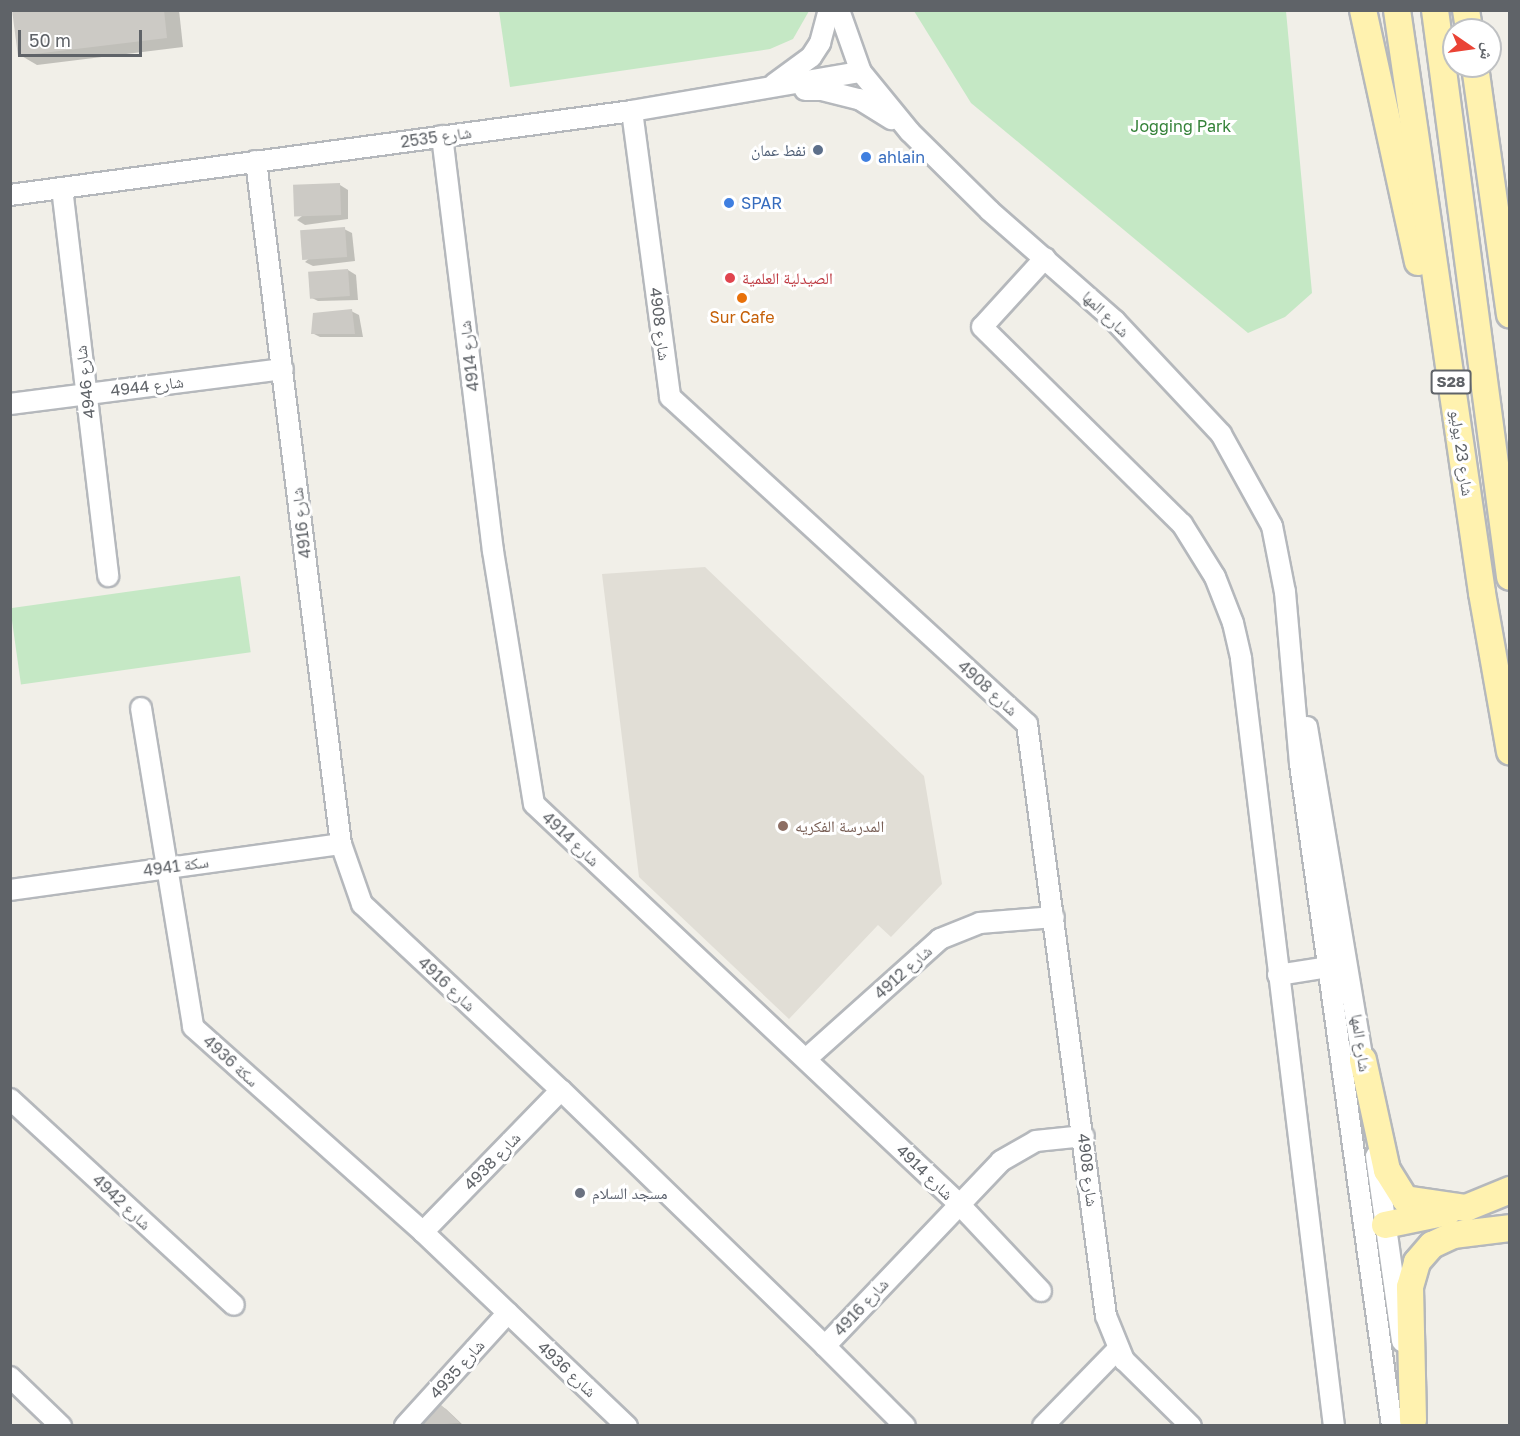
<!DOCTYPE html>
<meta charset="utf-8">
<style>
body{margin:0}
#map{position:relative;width:1520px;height:1436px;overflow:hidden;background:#f1efe8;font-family:"Golos Text","Noto Naskh Arabic",sans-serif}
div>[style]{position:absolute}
.education>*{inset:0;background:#e1ded6}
.green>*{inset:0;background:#c5e8c5;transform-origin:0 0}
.shadow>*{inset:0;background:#0003}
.building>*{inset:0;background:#cccac5;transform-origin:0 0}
.roads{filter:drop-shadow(2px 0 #b5b8bc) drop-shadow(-2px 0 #b5b8bc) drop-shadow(0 2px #b5b8bc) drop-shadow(0 -2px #b5b8bc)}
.minor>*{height:20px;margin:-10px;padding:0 10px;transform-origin:10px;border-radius:10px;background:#fff}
.major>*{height:26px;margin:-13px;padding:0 13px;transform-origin:13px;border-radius:13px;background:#fff2af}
.dots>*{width:16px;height:16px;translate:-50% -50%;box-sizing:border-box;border:3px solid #fff;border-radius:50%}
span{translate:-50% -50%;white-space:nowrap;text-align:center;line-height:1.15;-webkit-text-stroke:6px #fff;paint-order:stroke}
.shield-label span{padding:2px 4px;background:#fff;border:2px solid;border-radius:4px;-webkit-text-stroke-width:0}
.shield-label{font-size:15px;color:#5f6368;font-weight:700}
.park-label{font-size:16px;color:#348238}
.street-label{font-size:16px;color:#5f6368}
.service-label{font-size:16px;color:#4e5e75}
.right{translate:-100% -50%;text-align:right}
.shop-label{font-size:16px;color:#366cbe}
.left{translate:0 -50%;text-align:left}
.health-label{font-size:16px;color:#be3a42}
.food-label{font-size:16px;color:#c56008}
.education-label{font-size:16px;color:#785e54}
.worship-label{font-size:16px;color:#5b616d}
.frame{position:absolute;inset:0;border:12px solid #5f6368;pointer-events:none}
.north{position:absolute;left:1442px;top:18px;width:60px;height:60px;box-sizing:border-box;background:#fff;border:2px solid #bfc1c3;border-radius:50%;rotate:103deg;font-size:16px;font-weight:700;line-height:24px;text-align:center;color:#5f6368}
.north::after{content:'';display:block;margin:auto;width:21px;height:27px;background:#ea4335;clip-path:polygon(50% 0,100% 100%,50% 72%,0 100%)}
.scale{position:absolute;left:18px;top:30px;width:124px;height:27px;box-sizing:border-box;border:3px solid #5f6368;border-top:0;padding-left:8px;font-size:18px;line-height:21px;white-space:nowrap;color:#5f6368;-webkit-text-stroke:4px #fff;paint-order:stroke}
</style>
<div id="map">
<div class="education">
<div style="clip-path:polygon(705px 567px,924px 776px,942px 884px,891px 937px,878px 925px,789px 1019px,639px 877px,602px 574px)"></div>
</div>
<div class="green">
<div style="clip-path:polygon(499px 11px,499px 10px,809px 11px,793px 39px,770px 49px,510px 87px)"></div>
<div style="clip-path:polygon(914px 11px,1286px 11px,1312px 293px,1285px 317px,1248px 333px,971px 103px)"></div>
<div style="left:240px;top:576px;width:77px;height:232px;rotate:82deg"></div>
</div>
<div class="shadow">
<div style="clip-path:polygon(13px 10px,179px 10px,183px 47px,37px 65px,20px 55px)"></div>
<div style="clip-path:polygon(340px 185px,348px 190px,348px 219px,305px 225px,297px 220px)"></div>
<div style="clip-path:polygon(344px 229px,352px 233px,355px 261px,313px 266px,305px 262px)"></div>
<div style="clip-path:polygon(348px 270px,356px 275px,358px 300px,318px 301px,310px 297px)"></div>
<div style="clip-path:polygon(351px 311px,359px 315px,363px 337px,320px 337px,312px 333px)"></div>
<div style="clip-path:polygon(438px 1404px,446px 1409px,464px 1426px,418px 1426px)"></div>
</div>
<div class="building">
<div style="clip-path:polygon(12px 10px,164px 10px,167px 38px,18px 56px)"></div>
<div style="left:340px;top:183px;width:32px;height:47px;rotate:88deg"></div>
<div style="left:345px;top:227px;width:30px;height:45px;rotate:86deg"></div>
<div style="left:348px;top:269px;width:27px;height:40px;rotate:86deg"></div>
<div style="clip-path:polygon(352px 309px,355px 334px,311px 334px,313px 313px)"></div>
<div style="clip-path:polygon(438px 1402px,460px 1423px,416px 1426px)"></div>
</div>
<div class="roads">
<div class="minor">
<div style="left:839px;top:10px;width:66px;rotate:70.5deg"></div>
<div style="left:861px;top:72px;width:77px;rotate:50.8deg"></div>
<div style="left:910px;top:132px;width:112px;rotate:44.6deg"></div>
<div style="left:990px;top:211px;width:167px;rotate:41.3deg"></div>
<div style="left:1115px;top:321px;width:155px;rotate:46.8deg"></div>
<div style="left:1221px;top:434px;width:105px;rotate:61deg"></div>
<div style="left:1272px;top:526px;width:67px;rotate:78.9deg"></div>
<div style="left:1285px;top:592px;width:173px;rotate:85deg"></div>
<div style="left:1300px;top:764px;width:668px;rotate:82.09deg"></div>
<div style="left:774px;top:84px;width:46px;rotate:-36.1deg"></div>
<div style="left:811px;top:57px;width:17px;rotate:-57deg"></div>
<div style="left:820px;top:43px;width:34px;rotate:-75deg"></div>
<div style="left:805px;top:90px;width:17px"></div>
<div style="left:822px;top:90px;width:38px;rotate:14deg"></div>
<div style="left:859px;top:99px;width:38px;rotate:32deg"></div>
<div style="left:632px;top:111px;width:289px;rotate:82.4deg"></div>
<div style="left:670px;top:397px;width:484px;rotate:42.5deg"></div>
<div style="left:1027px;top:724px;width:597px;rotate:82.4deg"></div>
<div style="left:1106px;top:1316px;width:48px;rotate:67.8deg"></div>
<div style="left:1124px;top:1360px;width:94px;rotate:44.6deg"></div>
<div style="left:442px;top:136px;width:418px;rotate:83deg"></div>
<div style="left:493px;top:551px;width:256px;rotate:80.8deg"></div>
<div style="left:534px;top:804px;width:582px;rotate:43.26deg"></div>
<div style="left:958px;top:1203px;width:121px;rotate:46.7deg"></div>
<div style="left:256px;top:161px;width:688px;rotate:82.91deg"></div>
<div style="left:341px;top:844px;width:64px;rotate:70.7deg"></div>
<div style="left:362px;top:904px;width:272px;rotate:43.1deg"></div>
<div style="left:561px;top:1090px;width:368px;rotate:44.1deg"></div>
<div style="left:825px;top:1346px;width:255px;rotate:-46.4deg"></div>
<div style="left:1001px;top:1161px;width:40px;rotate:-29.7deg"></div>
<div style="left:1036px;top:1141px;width:48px;rotate:-5.9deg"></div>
<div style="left:62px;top:188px;width:391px;rotate:83.2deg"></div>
<div style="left:10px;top:195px;width:628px;rotate:-7.69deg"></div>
<div style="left:632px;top:111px;width:232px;rotate:-9.7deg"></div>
<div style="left:1045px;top:258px;width:93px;rotate:132.4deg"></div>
<div style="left:982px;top:327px;width:281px;rotate:44.6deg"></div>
<div style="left:1182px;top:524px;width:62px;rotate:58.1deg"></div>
<div style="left:1215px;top:577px;width:49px;rotate:68.6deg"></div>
<div style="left:1233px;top:623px;width:37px;rotate:77deg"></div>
<div style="left:1241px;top:659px;width:773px;rotate:83.09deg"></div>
<div style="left:10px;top:404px;width:275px;rotate:-7.3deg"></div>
<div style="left:141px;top:708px;width:323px;rotate:80.7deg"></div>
<div style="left:193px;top:1027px;width:308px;rotate:41.7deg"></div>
<div style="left:423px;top:1232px;width:282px;rotate:43.6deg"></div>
<div style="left:1307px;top:727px;width:352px;rotate:80.5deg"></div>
<div style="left:10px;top:890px;width:334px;rotate:-7.9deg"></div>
<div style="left:1278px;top:975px;width:52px;rotate:-8.9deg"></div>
<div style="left:806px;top:1059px;width:180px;rotate:-41.8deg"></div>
<div style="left:940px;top:939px;width:43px;rotate:-21.8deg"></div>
<div style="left:980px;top:923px;width:74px;rotate:-4.6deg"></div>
<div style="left:10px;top:1099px;width:304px;rotate:42.6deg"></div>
<div style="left:1376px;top:1156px;width:187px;rotate:82deg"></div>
<div style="left:423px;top:1232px;width:198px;rotate:-45.8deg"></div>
<div style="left:825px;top:1346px;width:113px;rotate:45deg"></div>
<div style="left:10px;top:1377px;width:71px;rotate:43.9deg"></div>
<div style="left:405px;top:1426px;width:153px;rotate:-47.7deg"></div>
<div style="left:1043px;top:1426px;width:107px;rotate:-45.8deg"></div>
</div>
<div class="major">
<div style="left:1363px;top:10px;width:258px;rotate:77.7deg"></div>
<div style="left:1397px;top:10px;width:589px;rotate:81.7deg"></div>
<div style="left:1482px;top:593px;width:161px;rotate:80deg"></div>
<div style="left:1435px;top:10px;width:572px;rotate:82.46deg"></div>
<div style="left:1466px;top:10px;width:20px;rotate:81deg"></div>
<div style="left:1475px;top:66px;width:251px;rotate:82deg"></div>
<div style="left:1363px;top:1060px;width:113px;rotate:77.7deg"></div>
<div style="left:1387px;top:1170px;width:34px;rotate:58deg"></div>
<div style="left:1405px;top:1199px;width:62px;rotate:8.4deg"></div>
<div style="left:1466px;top:1208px;width:48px;rotate:-22.2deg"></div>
<div style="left:1385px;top:1225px;width:64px;rotate:-11.7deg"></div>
<div style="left:1413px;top:1420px;width:133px;rotate:-91.3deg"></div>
<div style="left:1410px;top:1287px;width:26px;rotate:-74deg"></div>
<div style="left:1417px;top:1262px;width:23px;rotate:-49deg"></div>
<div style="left:1432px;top:1245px;width:23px;rotate:-25deg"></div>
<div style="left:1453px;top:1235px;width:57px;rotate:-7deg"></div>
</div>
</div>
<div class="dots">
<div style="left:818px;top:150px;background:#5c6f8a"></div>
<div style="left:866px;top:157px;background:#3f7fe0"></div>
<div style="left:729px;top:203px;background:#3f7fe0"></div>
<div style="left:730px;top:278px;background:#e0444e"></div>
<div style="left:742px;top:298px;background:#e8710a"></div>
<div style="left:783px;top:826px;background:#8d6e63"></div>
<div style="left:580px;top:1193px;background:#6b7280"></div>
</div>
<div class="shield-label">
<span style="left:1451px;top:382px">S28</span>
</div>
<div class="park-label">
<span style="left:1181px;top:126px">Jogging Park</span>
</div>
<div class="street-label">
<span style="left:436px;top:137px;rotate:-8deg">2535 شارع</span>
<span style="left:1106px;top:314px;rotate:44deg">شارع المها</span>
<span style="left:660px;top:324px;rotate:83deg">4908 شارع</span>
<span style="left:469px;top:356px;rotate:-97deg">4914 شارع</span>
<span style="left:85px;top:382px;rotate:-97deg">4946 شارع</span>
<span style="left:147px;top:386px;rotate:-7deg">4944 شارع</span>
<span style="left:1462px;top:453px;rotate:82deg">شارع 23 يوليو</span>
<span style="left:301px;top:523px;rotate:-97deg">4916 شارع</span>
<span style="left:988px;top:688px;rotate:42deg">4908 شارع</span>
<span style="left:571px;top:839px;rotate:43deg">4914 شارع</span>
<span style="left:176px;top:866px;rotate:-8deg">سكة 4941</span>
<span style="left:903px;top:972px;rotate:-42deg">4912 شارع</span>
<span style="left:447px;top:984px;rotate:43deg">4916 شارع</span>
<span style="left:1361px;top:1043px;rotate:82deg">شارع المها</span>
<span style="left:231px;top:1061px;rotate:42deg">سكة 4936</span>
<span style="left:492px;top:1161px;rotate:-46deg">شارع 4938</span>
<span style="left:1088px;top:1170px;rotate:83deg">4908 شارع</span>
<span style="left:925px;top:1172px;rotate:44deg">4914 شارع</span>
<span style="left:122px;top:1202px;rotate:43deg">4942 شارع</span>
<span style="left:861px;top:1307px;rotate:-47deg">4916 شارع</span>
<span style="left:457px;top:1369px;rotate:-48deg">4935 شارع</span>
<span style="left:567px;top:1369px;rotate:43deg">4936 شارع</span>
</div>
<div class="service-label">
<span class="right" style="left:806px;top:150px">نفط عمان</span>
</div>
<div class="shop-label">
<span class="left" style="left:878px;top:157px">ahlain</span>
<span class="left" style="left:741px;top:203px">SPAR</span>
</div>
<div class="health-label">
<span class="left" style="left:742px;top:278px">الصيدلية العلمية</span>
</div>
<div class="food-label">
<span style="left:742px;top:317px">Sur Cafe</span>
</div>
<div class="education-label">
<span class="left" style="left:795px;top:826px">المدرسة الفكريه</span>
</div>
<div class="worship-label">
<span class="left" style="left:592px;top:1193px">مسجد السلام</span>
</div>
<div class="frame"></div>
<div class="north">ش</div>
<div class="scale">50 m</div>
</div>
